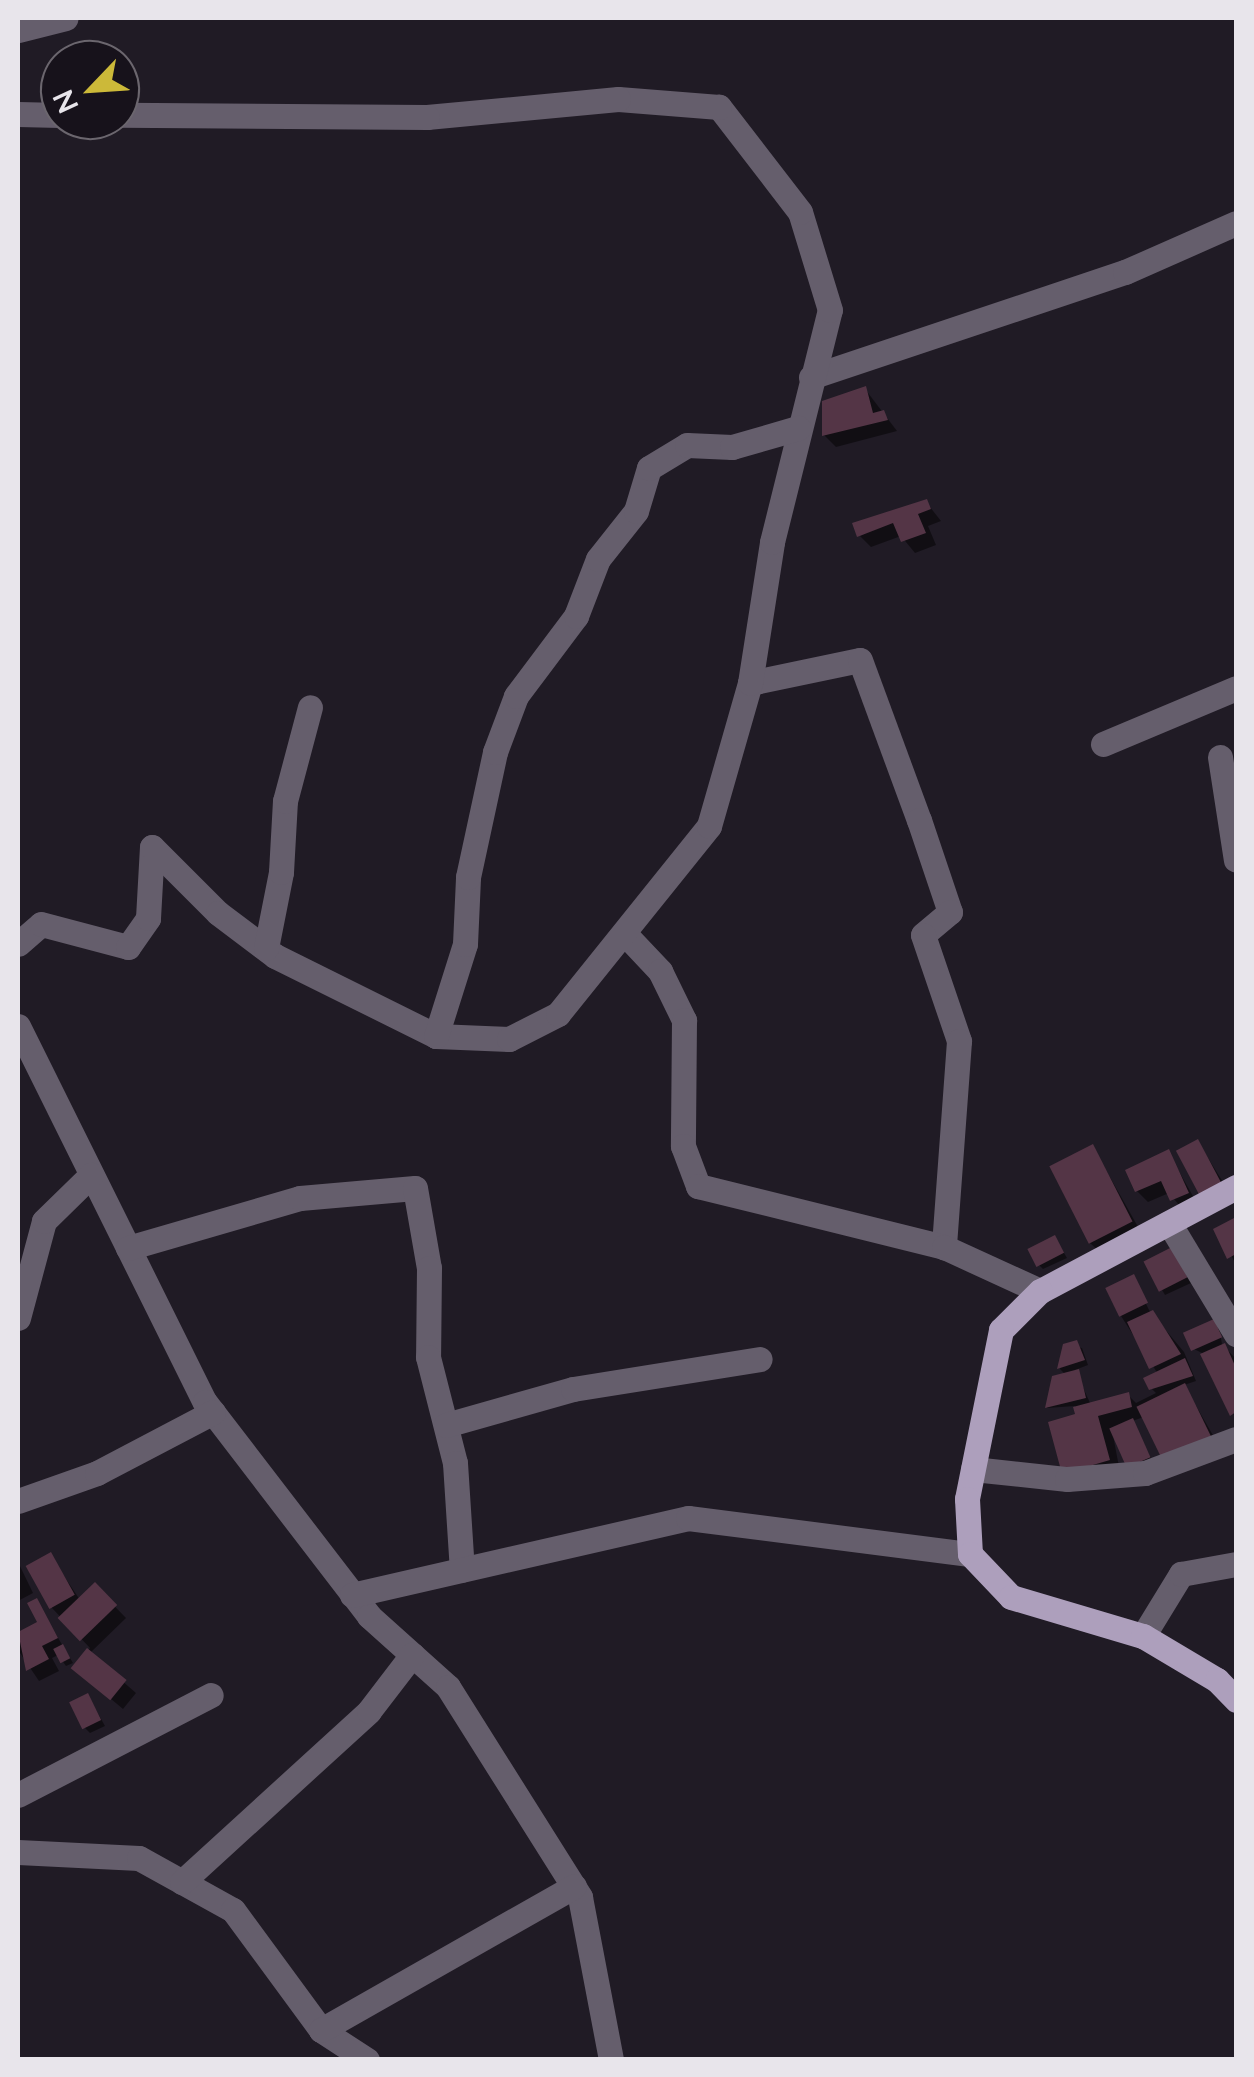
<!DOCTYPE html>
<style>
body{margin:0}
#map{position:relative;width:1254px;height:2077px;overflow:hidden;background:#201b25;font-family:Lato,sans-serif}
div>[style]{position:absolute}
.shadow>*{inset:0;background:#0007}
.building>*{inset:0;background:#543546;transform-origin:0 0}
.minor>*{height:25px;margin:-12.5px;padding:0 12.5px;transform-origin:12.5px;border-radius:12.5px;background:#655e6c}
.major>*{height:25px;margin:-12.5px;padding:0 12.5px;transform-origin:12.5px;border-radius:12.5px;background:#ad9fbc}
span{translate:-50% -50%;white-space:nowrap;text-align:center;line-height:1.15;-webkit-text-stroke:10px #17121b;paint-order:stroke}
.frame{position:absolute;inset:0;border:20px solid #e8e5eb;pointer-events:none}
.north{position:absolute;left:40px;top:40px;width:100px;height:100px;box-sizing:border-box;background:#17121b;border:2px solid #6b666e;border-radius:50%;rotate:245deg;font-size:28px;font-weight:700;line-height:40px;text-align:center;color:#e8e5eb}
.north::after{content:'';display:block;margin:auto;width:35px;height:45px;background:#ccb939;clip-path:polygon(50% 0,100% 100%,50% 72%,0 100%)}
</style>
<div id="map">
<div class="shadow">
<div style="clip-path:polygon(865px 389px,897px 431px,836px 447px,824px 435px)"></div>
<div style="clip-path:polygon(926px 502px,941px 521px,928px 526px,936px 545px,915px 553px,901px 536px,871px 547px,860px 536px)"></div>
<div style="clip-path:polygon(1198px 1142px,1231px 1195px,1212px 1204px)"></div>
<div style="clip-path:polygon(1093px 1147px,1142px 1234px,1102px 1254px,1090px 1243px)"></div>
<div style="clip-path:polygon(1168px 1152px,1198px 1205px,1184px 1211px,1169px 1193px,1148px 1202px,1137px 1191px)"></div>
<div style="clip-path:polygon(1236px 1220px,1236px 1264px,1216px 1230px)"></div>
<div style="clip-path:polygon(1055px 1238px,1067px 1258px,1043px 1269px,1038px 1264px)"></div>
<div style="clip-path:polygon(1177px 1255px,1191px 1283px,1165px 1295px,1146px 1263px)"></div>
<div style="clip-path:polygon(1133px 1277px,1149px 1310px,1184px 1352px,1196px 1381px,1184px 1385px,1222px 1451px,1144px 1417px,1132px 1421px,1153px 1462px,1133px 1471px,1112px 1430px,1120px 1472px,1075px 1484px,1075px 1406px,1047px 1408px,1054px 1378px,1066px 1375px,1060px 1369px,1065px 1346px,1082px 1348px,1088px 1365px,1075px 1370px,1091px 1405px,1128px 1395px,1136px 1403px,1156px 1393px,1151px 1388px,1158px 1374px,1121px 1316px)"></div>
<div style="clip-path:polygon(1219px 1327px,1222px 1344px,1236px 1359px,1236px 1419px,1202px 1353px,1194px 1349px)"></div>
<div style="clip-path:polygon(50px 1555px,80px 1600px,95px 1586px,126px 1618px,90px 1653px,136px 1693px,123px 1709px,74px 1668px,90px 1648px,52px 1608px)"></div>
<div style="clip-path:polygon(18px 1562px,33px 1593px,18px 1601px)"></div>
<div style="clip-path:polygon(36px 1601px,73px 1663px,66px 1666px,58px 1655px,52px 1658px,59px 1671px,39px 1681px,18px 1650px,18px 1634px,40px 1623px)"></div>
<div style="clip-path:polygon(88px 1696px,105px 1726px,90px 1733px,85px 1728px)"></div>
</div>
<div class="building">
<div style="clip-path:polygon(866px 386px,873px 413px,884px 410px,888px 420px,822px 436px,822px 401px)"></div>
<div style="clip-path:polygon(927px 499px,931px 509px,918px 514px,926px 533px,901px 542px,893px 523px,857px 537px,852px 523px)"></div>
<div style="left:1198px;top:1139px;width:50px;height:25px;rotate:62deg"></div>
<div style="left:1093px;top:1144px;width:87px;height:49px;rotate:63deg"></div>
<div style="clip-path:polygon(1169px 1149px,1189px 1193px,1170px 1201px,1161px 1181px,1135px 1192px,1125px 1170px)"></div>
<div style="clip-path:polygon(1236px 1217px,1236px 1254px,1227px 1259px,1213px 1229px)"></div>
<div style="left:1055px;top:1235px;width:20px;height:31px;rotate:63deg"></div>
<div style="left:1172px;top:1247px;width:34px;height:32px;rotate:63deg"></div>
<div style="left:1134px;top:1274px;width:32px;height:32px;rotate:64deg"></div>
<div style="clip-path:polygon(1153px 1310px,1181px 1354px,1149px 1369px,1127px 1322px)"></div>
<div style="left:1214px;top:1319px;width:20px;height:34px;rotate:66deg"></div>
<div style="clip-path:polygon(1077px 1340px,1085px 1360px,1057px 1369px,1063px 1344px)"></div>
<div style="clip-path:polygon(1225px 1343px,1236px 1368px,1236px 1412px,1230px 1416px,1200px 1354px)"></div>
<div style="clip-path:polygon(1185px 1358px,1193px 1376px,1149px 1390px,1143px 1378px)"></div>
<div style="clip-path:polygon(1079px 1369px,1086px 1398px,1045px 1408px,1052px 1376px)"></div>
<div style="left:1185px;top:1383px;width:62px;height:54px;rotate:64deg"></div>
<div style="clip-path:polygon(1129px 1392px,1132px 1407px,1098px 1416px,1110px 1460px,1062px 1474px,1048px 1422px,1075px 1414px,1073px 1407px)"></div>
<div style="left:1133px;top:1418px;width:43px;height:26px;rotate:66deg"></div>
<div style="left:51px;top:1552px;width:49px;height:29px;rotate:61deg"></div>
<div style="left:95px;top:1582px;width:32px;height:52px;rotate:46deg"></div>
<div style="clip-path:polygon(37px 1598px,58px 1638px,42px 1646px,49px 1659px,26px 1671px,18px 1632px,37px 1622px,27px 1603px)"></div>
<div style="left:63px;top:1644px;width:16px;height:11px;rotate:63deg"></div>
<div style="left:87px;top:1648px;width:51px;height:26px;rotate:39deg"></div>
<div style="left:88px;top:1693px;width:30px;height:21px;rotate:64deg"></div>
</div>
<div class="minor">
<div style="left:18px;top:30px;width:49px;rotate:-14deg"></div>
<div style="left:18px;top:114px;width:42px;rotate:1.4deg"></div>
<div style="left:811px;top:377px;width:331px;rotate:-18.5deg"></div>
<div style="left:1125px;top:272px;width:121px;rotate:-23.8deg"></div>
<div style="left:750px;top:683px;width:112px;rotate:-11.8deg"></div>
<div style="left:860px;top:660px;width:171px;rotate:69.8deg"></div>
<div style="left:919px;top:820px;width:97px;rotate:71.4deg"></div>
<div style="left:950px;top:912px;width:35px;rotate:140deg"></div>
<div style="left:923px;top:935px;width:112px;rotate:71.2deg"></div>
<div style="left:959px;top:1041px;width:207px;rotate:94.2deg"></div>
<div style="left:1103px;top:744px;width:144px;rotate:-22.8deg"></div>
<div style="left:1220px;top:757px;width:104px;rotate:81.2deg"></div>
<div style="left:626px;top:935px;width:50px;rotate:46.6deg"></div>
<div style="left:660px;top:971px;width:55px;rotate:63.9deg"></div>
<div style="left:684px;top:1020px;width:126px;rotate:90.5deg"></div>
<div style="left:683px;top:1146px;width:43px;rotate:69.4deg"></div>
<div style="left:698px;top:1186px;width:253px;rotate:13.9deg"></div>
<div style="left:944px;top:1247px;width:106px;rotate:24.6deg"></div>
<div style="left:18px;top:944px;width:30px;rotate:-41deg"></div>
<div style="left:41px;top:924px;width:90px;rotate:14.8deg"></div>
<div style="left:128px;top:947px;width:35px;rotate:-55deg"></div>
<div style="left:148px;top:918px;width:71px;rotate:-86.8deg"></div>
<div style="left:152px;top:847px;width:93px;rotate:45deg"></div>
<div style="left:218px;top:913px;width:71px;rotate:37deg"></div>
<div style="left:275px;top:956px;width:180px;rotate:26.4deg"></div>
<div style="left:436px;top:1036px;width:73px;rotate:2.4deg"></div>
<div style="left:509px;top:1039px;width:55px;rotate:-27deg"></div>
<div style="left:558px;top:1014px;width:241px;rotate:-51.2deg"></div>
<div style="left:709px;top:826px;width:149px;rotate:-74deg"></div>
<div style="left:750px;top:683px;width:143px;rotate:-81.1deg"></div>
<div style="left:772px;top:542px;width:239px;rotate:-76deg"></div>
<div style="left:830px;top:310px;width:102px;rotate:-107deg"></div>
<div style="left:800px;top:212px;width:133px;rotate:-127.6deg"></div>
<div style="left:719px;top:107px;width:101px;rotate:-175.5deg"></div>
<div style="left:618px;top:99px;width:192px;rotate:174.6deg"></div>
<div style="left:427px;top:117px;width:307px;rotate:-179.6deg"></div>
<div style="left:266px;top:948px;width:77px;rotate:-78.8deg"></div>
<div style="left:281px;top:872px;width:71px;rotate:-86.8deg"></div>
<div style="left:285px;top:801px;width:97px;rotate:-75.1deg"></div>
<div style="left:18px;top:1026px;width:420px;rotate:63.6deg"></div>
<div style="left:205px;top:1402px;width:270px;rotate:52.5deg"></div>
<div style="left:369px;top:1616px;width:106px;rotate:41.9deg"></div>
<div style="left:448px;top:1687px;width:248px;rotate:57.8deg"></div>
<div style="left:580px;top:1897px;width:166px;rotate:79.2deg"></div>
<div style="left:436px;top:1036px;width:96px;rotate:-72.5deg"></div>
<div style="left:465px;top:944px;width:67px;rotate:-87.4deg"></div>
<div style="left:468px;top:877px;width:128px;rotate:-77.8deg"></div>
<div style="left:495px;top:752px;width:60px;rotate:-69.4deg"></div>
<div style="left:516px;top:696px;width:100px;rotate:-53.1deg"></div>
<div style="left:576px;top:616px;width:61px;rotate:-68.9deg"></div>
<div style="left:598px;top:559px;width:61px;rotate:-51.6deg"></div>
<div style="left:636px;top:511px;width:45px;rotate:-73.2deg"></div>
<div style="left:649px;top:468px;width:44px;rotate:-31.2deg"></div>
<div style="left:687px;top:445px;width:45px;rotate:2.5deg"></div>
<div style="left:732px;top:447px;width:69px;rotate:-16.1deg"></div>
<div style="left:1169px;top:1223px;width:130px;rotate:58.9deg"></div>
<div style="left:128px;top:1248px;width:179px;rotate:-16.2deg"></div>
<div style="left:300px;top:1198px;width:115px;rotate:-5deg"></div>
<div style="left:415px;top:1188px;width:81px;rotate:80.1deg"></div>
<div style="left:429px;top:1268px;width:89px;rotate:90.6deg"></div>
<div style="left:428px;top:1357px;width:109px;rotate:75.7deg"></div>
<div style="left:455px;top:1463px;width:107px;rotate:86.3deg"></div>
<div style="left:18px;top:1318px;width:100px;rotate:-75deg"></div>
<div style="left:44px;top:1221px;width:66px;rotate:-44.4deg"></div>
<div style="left:446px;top:1425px;width:132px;rotate:-15.8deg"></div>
<div style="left:573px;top:1389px;width:189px;rotate:-9.1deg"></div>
<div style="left:973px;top:1469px;width:95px;rotate:6.1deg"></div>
<div style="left:1067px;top:1479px;width:78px;rotate:-4.4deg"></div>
<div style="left:1145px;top:1473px;width:97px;rotate:-20.5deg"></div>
<div style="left:18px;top:1501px;width:84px;rotate:-19.5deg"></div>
<div style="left:97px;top:1473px;width:131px;rotate:-27.7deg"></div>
<div style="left:352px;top:1595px;width:345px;rotate:-12.9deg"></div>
<div style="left:688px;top:1518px;width:284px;rotate:7.3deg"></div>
<div style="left:1143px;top:1636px;width:73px;rotate:-58.5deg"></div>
<div style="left:1181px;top:1574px;width:56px;rotate:-10.3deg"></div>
<div style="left:18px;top:1795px;width:217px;rotate:-27.4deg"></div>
<div style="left:18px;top:1852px;width:121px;rotate:2.8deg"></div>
<div style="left:139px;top:1858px;width:107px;rotate:29deg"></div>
<div style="left:233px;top:1910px;width:149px;rotate:53.7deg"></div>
<div style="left:321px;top:2030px;width:55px;rotate:33.1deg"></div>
<div style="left:182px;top:1882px;width:253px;rotate:-42.4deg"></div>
<div style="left:369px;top:1711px;width:71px;rotate:-52.5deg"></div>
<div style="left:321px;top:2030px;width:291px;rotate:-29.6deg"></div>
</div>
<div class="major">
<div style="left:1236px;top:1187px;width:222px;rotate:152deg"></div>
<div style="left:1040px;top:1291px;width:55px;rotate:135deg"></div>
<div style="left:1001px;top:1330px;width:172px;rotate:101.4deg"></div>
<div style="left:967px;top:1499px;width:55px;rotate:86.9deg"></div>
<div style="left:970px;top:1554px;width:59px;rotate:46.4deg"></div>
<div style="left:1011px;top:1597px;width:138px;rotate:16.5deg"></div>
<div style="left:1143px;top:1636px;width:86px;rotate:30.7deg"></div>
<div style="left:1217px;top:1680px;width:28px;rotate:46deg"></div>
</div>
<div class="frame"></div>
<div class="north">N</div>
</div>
